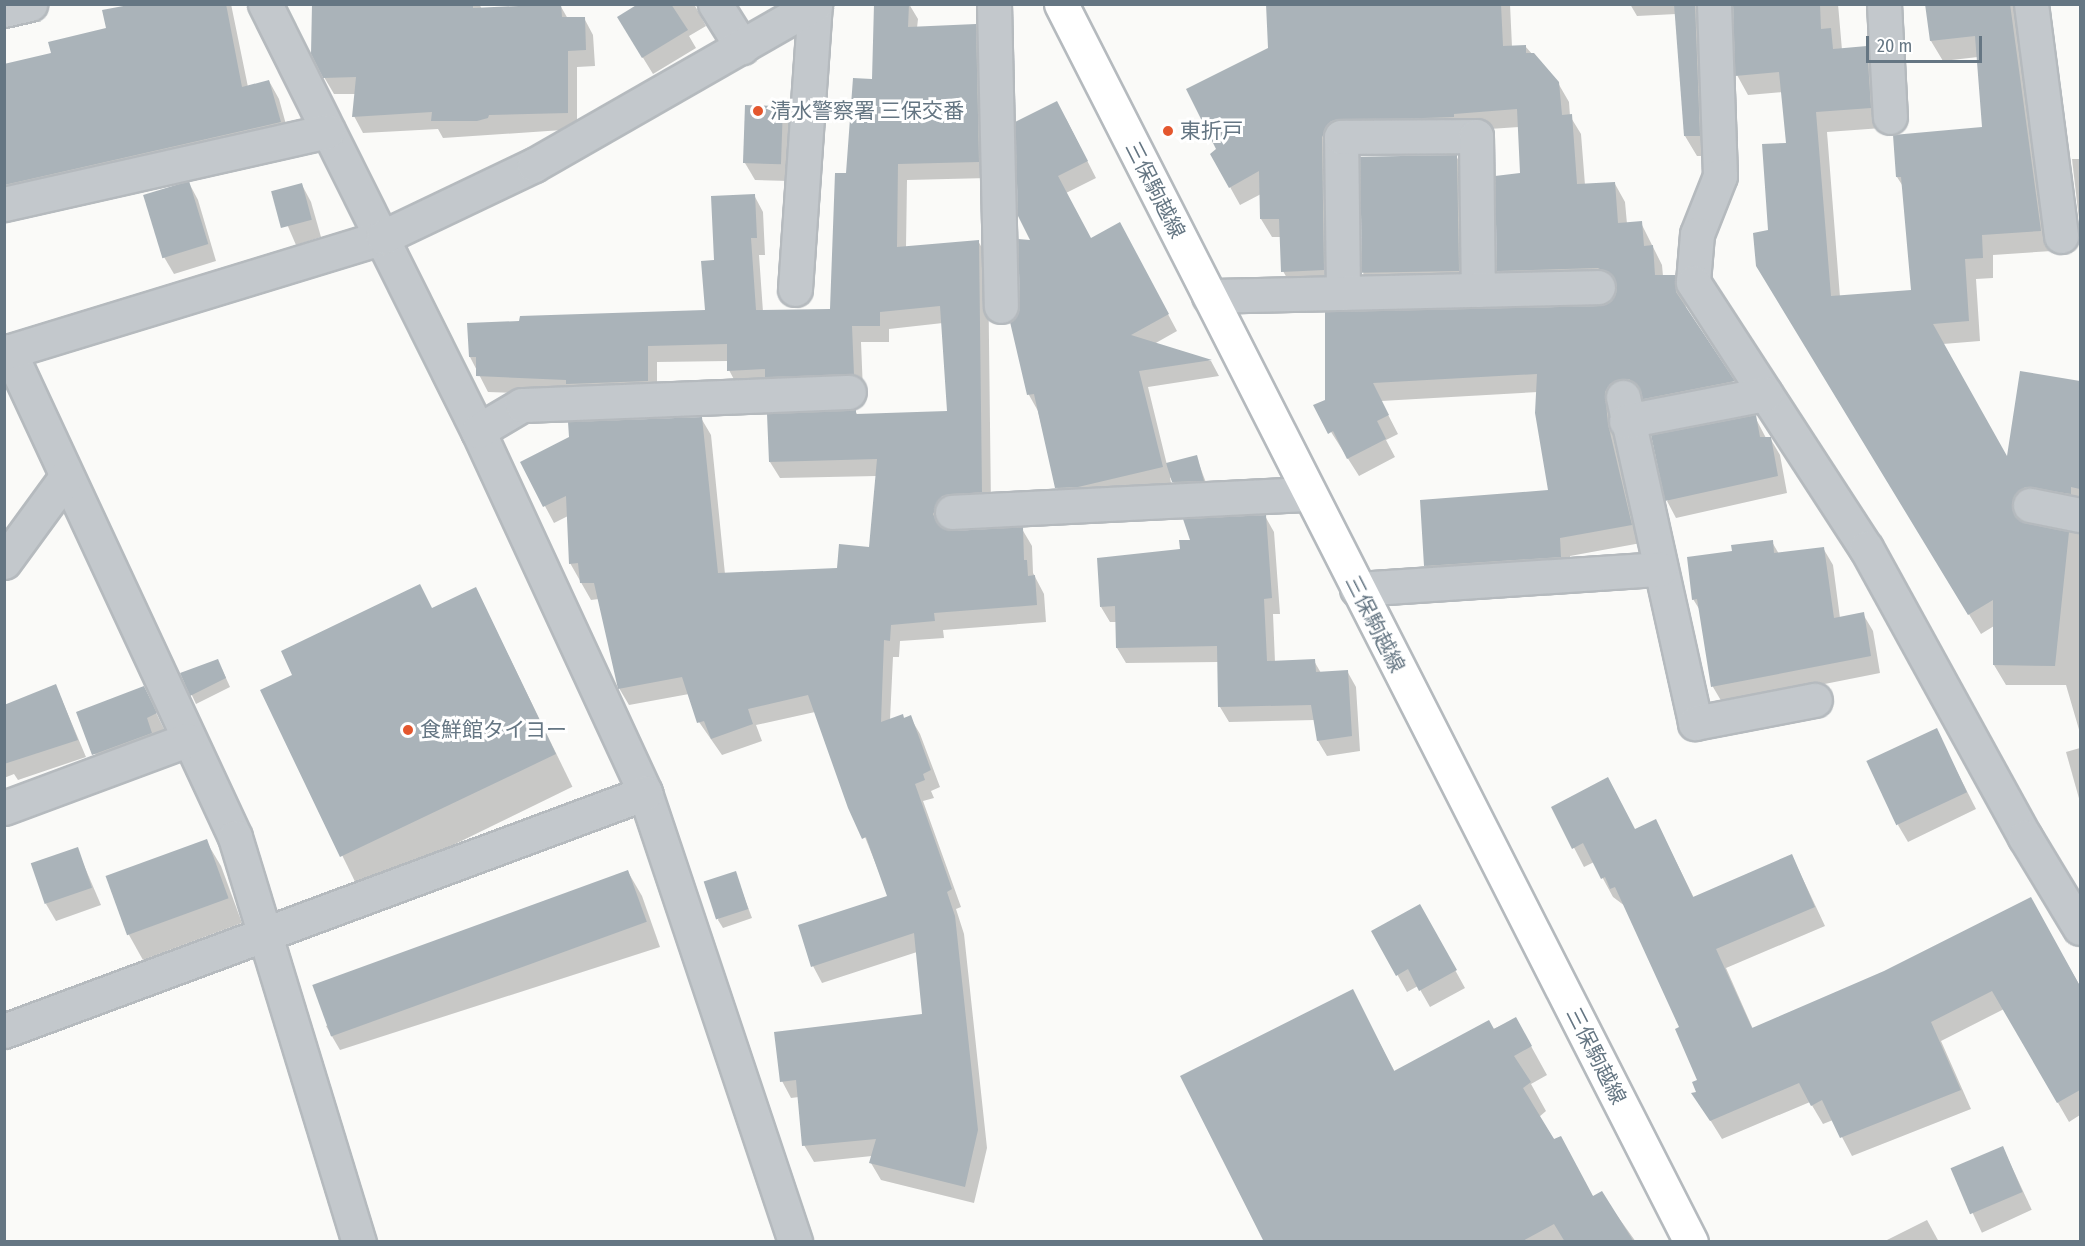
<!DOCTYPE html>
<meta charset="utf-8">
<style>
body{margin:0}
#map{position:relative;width:2085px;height:1246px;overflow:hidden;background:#fafaf8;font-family:"Fira Sans Condensed","Noto Sans JP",sans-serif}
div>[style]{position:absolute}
.shadow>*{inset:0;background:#0003;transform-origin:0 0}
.building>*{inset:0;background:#aab3b9;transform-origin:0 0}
.roads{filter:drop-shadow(2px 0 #b5babe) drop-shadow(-2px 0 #b5babe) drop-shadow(0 2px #b5babe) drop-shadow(0 -2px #b5babe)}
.minor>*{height:33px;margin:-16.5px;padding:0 16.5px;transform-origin:16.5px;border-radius:16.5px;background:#c3c8cc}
.major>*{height:33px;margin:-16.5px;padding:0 16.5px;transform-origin:16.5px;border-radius:16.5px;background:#fff}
.dots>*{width:16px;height:16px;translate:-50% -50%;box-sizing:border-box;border:3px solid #fff;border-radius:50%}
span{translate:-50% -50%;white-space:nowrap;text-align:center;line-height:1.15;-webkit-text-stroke:6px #fff;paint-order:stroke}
.poi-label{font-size:21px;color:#657683}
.left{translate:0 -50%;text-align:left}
.street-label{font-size:21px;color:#657683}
.frame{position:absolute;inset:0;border:6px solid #657683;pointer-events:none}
.scale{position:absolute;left:1866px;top:36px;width:116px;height:27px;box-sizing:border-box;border:3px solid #657683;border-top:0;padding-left:8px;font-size:18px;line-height:21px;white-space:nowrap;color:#657683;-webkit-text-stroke:4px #fff;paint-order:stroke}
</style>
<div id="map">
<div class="shadow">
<div style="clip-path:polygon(135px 4px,231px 4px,248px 87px,269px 81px,279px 99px,290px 139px,4px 208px,4px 66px,52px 54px,107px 29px)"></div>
<div style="clip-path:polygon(313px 4px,479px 4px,482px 9px,560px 5px,568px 19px,584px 18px,593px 35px,595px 66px,577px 67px,577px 129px,443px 138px,438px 129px,363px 133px,354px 116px,356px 94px,334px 94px,324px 77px)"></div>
<div style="clip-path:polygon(641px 4px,694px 4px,706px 26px,689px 36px,696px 48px,653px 74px,629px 35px)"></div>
<div style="clip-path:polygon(909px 4px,918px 19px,917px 28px,975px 25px,985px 42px,988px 178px,907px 180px,906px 248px,978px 241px,988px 258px,991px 508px,952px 513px,944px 528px,952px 532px,1022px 529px,1032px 546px,1033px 573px,1044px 594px,1046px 622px,943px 630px,944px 638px,900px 641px,899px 657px,893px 657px,890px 720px,910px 717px,920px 734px,940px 787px,931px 791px,934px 798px,923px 801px,961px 907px,956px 909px,964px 934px,987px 1148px,974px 1203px,881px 1180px,871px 1163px,872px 1156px,814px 1162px,804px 1145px,799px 1097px,791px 1098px,782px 1081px,924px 1015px,917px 952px,822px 983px,813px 966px,889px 897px,815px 712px,756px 725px,762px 741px,722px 755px,699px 722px,689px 694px,629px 705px,619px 688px,599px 599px,591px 600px,570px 563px,568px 516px,554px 523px,522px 463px,701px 418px,711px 435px,725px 574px,838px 569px,871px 549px,877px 476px,780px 478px,770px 462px,855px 410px,858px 416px,949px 412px,943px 323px,889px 329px,889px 342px,861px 342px,863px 391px,738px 387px,729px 370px,728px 361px,657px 362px,657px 398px,488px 392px,470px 357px,706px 312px,716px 262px,754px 195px,763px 212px,765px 255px,759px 255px,763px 312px,832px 310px,847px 175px,874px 81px)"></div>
<div style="clip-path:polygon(1267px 4px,1510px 4px,1512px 47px,1525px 46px,1558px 83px,1569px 102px,1570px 116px,1581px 134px,1585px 185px,1615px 184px,1625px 202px,1627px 224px,1641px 223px,1662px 265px,1663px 276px,1674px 276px,1685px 294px,1686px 309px,1744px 399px,1655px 416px,1641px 397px,1620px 402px,1641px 543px,1570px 556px,1571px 575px,1436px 584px,1426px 565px,1549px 491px,1538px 392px,1381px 401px,1398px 434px,1386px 440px,1395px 457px,1359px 476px,1326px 424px,1327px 314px,1599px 307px,1616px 297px,1616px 290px,1609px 286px,1509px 288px,1498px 270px,1522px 174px,1519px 127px,1341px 139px,1334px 288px,1293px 289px,1283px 271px,1281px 237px,1272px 237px,1261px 219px,1261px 194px,1240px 205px,1230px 187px,1218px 150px,1269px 48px)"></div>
<div style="clip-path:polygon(1630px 4px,1838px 4px,1842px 50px,1867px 48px,1878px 68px,1882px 128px,1827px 132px,1840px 297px,1912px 291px,1904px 188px,1897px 177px,1984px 129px,1978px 57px,1943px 61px,1931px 41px,1926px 4px,2034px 4px,2023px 28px,2052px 251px,1993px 255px,1993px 278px,1976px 279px,1980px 341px,1943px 344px,2008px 460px,2021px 373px,2080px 383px,2080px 516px,2035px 507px,2022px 522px,2080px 533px,2080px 733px,2066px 685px,2006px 685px,1994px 665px,1994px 626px,1981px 634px,1770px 287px,1770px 231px,1788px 145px,1783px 92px,1748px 95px,1737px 75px,1734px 7px,1715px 8px,1711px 156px,1697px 156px,1685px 136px,1676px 14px,1637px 16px)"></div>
<div style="clip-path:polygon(747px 106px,782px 108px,792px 125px,790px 181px,755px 180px,745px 163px)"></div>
<div style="clip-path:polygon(1066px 119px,1096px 178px,1066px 193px,1091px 240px,1129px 241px,1177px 331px,1154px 344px,1211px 361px,1219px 376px,1148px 387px,1167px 465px,1196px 456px,1208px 488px,1178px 490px,1170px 477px,1171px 483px,1088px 503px,1066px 504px,1057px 487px,1038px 411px,1029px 395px,1021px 306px,1033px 242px)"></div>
<div style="clip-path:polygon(1456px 156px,1466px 173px,1468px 288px,1373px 290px,1363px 273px)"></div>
<div style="clip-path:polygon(2072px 159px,2080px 159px,2080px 228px)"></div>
<div style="clip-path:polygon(189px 183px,198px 200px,216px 261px,174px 274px,164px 257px)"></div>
<div style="clip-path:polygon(302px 185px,311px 202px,321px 237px,296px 245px,274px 194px)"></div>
<div style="clip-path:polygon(1755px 417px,1766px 438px,1770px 438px,1780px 455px,1787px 493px,1676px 518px,1667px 501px)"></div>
<div style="clip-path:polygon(1265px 516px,1274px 532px,1280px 614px,1273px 614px,1275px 662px,1314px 661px,1321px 673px,1347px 671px,1356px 687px,1360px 751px,1327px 756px,1318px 741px,1315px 720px,1229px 722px,1220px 707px,1219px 662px,1126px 663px,1117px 648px,1117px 622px,1110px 622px,1101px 607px,1192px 541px)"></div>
<div style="clip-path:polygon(1772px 542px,1779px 554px,1823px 548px,1833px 565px,1840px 618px,1863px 614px,1873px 631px,1880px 673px,1723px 704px,1713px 687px,1701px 612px,1693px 599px,1733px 552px)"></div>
<div style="left:476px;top:589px;width:220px;height:237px;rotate:64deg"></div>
<div style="clip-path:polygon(222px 669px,230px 687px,196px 704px,182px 674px)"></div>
<div style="clip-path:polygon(56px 686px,86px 757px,18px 780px,14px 774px,4px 778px,4px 759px)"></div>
<div style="clip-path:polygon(144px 688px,165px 731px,103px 772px,78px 713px)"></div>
<div style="clip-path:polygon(1936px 730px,1976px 809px,1908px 842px,1898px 825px)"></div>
<div style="clip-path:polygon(2080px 748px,2080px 802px,2066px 752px)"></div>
<div style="clip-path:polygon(1553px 807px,1635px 830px,1656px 821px,1694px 898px,1792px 856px,1825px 926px,1726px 968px,1753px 1029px,1884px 973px,2030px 899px,2080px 986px,2080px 1115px,2069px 1122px,2004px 1009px,1941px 1041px,1971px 1109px,1852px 1156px,1833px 1120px,1823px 1124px,1810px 1102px,1722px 1139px,1694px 1094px,1698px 1092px,1699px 1081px,1681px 1028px,1625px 906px,1613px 897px,1594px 862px,1584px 867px)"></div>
<div style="clip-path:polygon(206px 841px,221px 866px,242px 923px,143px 960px,129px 935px,108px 878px)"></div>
<div style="clip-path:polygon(77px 849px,101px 905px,56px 921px,46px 904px)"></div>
<div style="clip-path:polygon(628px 872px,642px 896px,660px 947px,340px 1050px,326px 1026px)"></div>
<div style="clip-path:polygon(735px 873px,752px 918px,723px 928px,718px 920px)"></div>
<div style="clip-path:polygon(1429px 923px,1465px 988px,1430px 1007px,1418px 986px,1407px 992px,1373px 931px)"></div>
<div style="clip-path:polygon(1352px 991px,1395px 1072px,1516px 1019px,1547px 1075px,1531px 1084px,1546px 1111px,1539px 1117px,1594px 1198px,1601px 1193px,1636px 1242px,1265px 1242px)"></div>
<div style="left:2003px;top:1148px;width:68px;height:55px;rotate:65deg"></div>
<div style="clip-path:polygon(1927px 1220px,1939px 1242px,1883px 1242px)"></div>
</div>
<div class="building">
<div style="clip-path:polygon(134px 4px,226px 4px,242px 87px,269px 80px,281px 122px,4px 185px,4px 64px,51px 53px,48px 42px,106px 28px,102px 10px)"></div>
<div style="clip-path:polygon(312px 4px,473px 4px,473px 8px,561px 4px,562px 17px,585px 17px,586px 50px,568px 51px,568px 113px,489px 115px,488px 118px,477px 121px,431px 121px,432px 112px,352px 117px,356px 77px,323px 78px,311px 54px)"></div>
<div style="clip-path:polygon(638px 4px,671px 4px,688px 30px,642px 58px,617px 17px)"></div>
<div style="clip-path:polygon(874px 4px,909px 4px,908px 27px,976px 24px,979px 162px,898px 164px,897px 247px,979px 240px,982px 492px,942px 496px,933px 514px,937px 523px,952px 531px,1023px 527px,1024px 560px,1027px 560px,1028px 576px,1035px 575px,1037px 605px,934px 613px,935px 621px,891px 625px,890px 641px,884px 640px,881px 722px,903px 714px,904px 718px,911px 715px,931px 770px,923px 774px,925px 780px,915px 784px,952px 889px,947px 892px,955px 916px,978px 1130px,965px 1187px,869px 1163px,876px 1139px,802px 1146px,796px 1080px,780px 1082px,774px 1032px,922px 1014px,914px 933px,811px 967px,798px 925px,887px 896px,866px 837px,862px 839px,848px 808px,808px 695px,748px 709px,753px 724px,711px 739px,704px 721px,697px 723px,682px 677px,618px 689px,594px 583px,580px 583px,578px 563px,569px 564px,566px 496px,543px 507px,520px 462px,569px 437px,568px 422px,702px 417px,718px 573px,837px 568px,839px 544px,869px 547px,877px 459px,769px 462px,767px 414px,856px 409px,856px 414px,947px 411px,940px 306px,880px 312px,880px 326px,852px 326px,854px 375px,765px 377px,765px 369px,727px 371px,727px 344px,648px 346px,648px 381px,566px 384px,566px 380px,476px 376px,476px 357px,469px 357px,467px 323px,519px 321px,520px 316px,705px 310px,701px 261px,714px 260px,711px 196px,755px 194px,757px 238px,751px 238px,756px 310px,830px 309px,835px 173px,846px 173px,853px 78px,872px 79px)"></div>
<div style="clip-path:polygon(1266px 4px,1501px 4px,1503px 46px,1526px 45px,1526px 53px,1534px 53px,1559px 82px,1562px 115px,1572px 114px,1577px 184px,1615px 182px,1618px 223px,1642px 221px,1644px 246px,1653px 245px,1655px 275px,1675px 275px,1676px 292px,1735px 381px,1643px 399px,1637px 385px,1629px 379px,1610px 384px,1605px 392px,1608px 424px,1632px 525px,1560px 538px,1561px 557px,1424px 566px,1420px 500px,1548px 490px,1535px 413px,1537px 374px,1373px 383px,1389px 415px,1377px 421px,1386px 439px,1347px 459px,1333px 431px,1328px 434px,1313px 405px,1325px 400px,1325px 312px,1598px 306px,1614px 296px,1617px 286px,1614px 277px,1598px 268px,1497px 271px,1495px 176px,1520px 173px,1517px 109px,1454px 114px,1454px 117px,1331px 121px,1322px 137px,1324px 270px,1281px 272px,1279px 219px,1260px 219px,1259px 171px,1229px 188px,1210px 154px,1216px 149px,1186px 89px,1268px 48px)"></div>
<div style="clip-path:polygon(1674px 4px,1695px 4px,1700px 136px,1684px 136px)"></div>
<div style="clip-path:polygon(1733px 4px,1820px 4px,1821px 29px,1831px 28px,1833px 49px,1867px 46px,1871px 108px,1816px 112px,1831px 296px,1911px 290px,1901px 177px,1896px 177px,1893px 135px,1982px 127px,1975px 36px,1930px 41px,1925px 4px,2010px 4px,2041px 231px,1982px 235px,1983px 258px,1965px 259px,1969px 321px,1933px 324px,2007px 456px,2020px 371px,2080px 381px,2080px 489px,2071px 487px,2071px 494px,2025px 487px,2012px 502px,2018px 519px,2069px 532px,2055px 666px,1993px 665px,1993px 600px,1968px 615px,1756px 266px,1753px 233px,1768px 230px,1762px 144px,1786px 143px,1779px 72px,1735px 76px)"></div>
<div style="clip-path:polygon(1057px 101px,1088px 161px,1058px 176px,1091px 238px,1120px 222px,1169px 314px,1131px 335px,1212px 360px,1139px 371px,1163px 467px,1078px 487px,1055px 488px,1034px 394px,1027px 395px,1010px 322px,1020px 306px,1018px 239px,1030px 240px,1018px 216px,1015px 122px)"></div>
<div style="left:745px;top:105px;width:38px;height:58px;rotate:2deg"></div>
<div style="left:1457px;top:155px;width:116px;height:97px;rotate:89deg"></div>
<div style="left:189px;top:181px;width:66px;height:48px;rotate:73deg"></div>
<div style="left:302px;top:183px;width:38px;height:32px;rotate:75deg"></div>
<div style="clip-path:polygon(1756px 415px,1760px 437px,1771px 437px,1778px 476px,1665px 501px,1651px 435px)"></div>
<div style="clip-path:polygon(1197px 455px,1204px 481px,1172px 482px,1166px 463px)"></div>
<div style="clip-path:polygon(1266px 515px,1272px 598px,1264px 599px,1267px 661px,1315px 659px,1316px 672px,1348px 670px,1352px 736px,1317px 741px,1311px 705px,1218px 707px,1217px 646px,1116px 648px,1115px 606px,1100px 607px,1097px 558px,1180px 549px,1179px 540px,1190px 540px,1183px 519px)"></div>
<div style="clip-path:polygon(1773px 540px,1774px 553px,1824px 547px,1834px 618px,1864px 612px,1871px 656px,1711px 687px,1697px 599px,1692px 600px,1687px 557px,1732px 551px,1731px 545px)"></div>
<div style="clip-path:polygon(420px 584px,432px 608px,476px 587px,556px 754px,340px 857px,260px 690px,292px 675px,281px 651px)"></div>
<div style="clip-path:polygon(218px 659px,226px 678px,190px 696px,180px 673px)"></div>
<div style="clip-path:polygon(56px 684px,78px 740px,4px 764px,4px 705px)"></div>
<div style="clip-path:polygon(144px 686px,157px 713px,147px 718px,152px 733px,92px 755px,76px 712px)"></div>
<div style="left:1937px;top:728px;width:71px;height:78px;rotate:65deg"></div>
<div style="clip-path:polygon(1608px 777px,1635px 829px,1656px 819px,1693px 897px,1792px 854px,1815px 907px,1716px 949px,1752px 1028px,1884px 971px,2031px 897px,2080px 986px,2080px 1090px,2057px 1103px,1992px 991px,1931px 1022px,1961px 1090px,1840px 1138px,1822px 1100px,1811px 1106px,1799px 1083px,1710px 1121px,1691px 1093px,1696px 1092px,1692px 1082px,1697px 1080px,1675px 1029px,1679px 1027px,1615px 887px,1610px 889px,1605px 877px,1601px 879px,1583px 843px,1572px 849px,1551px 807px)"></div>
<div style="left:207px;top:839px;width:63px;height:108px;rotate:70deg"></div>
<div style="left:78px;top:847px;width:43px;height:50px;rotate:71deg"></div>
<div style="left:628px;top:870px;width:55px;height:336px;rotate:70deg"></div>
<div style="left:736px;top:871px;width:40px;height:34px;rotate:72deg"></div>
<div style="clip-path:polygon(1420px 904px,1457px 970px,1419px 991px,1408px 969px,1396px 976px,1371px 931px)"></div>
<div style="clip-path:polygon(1353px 989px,1394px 1071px,1489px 1020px,1494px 1029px,1516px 1017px,1532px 1046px,1514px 1056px,1531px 1082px,1523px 1088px,1554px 1139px,1561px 1136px,1593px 1196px,1602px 1191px,1634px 1242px,1565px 1242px,1554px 1224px,1521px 1242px,1264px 1242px,1180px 1076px)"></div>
<div style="left:2003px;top:1146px;width:50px;height:57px;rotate:67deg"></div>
</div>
<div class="roads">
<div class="minor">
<div style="left:265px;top:4px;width:477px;rotate:63.5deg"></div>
<div style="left:478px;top:431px;width:399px;rotate:65.2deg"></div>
<div style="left:645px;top:793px;width:473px;rotate:71.5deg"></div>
<div style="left:715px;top:4px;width:51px;rotate:57.9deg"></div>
<div style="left:994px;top:4px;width:302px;rotate:88.7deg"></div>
<div style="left:1714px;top:4px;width:172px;rotate:88deg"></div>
<div style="left:1720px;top:176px;width:62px;rotate:111.6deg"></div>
<div style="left:1697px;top:234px;width:48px;rotate:94.8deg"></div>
<div style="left:1693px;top:282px;width:317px;rotate:57deg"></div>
<div style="left:1866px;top:548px;width:330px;rotate:61.2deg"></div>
<div style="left:2025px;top:837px;width:106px;rotate:58.9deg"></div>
<div style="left:1884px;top:4px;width:113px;rotate:87deg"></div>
<div style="left:2031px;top:4px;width:234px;rotate:82.6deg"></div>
<div style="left:4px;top:10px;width:27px;rotate:-13deg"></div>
<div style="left:4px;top:204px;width:332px;rotate:-12.7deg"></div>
<div style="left:795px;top:289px;width:285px;rotate:-86deg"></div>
<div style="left:1343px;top:293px;width:156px;rotate:-90.7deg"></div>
<div style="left:1341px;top:137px;width:135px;rotate:-0.4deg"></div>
<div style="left:1476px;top:136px;width:154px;rotate:89.3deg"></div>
<div style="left:1209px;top:296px;width:389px;rotate:-1.3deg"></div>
<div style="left:9px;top:351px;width:536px;rotate:65.06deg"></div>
<div style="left:235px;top:837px;width:424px;rotate:73deg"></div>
<div style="left:4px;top:353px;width:396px;rotate:-17deg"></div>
<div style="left:383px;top:237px;width:167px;rotate:-25.5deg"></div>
<div style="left:534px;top:165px;width:324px;rotate:-29.8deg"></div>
<div style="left:1623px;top:397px;width:334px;rotate:77.5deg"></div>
<div style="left:1695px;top:723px;width:122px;rotate:-10.9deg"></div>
<div style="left:1626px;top:421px;width:142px;rotate:-11deg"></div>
<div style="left:478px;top:431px;width:51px;rotate:-30.6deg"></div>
<div style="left:522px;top:405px;width:327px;rotate:-2.3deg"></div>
<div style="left:2030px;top:505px;width:51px;rotate:11.3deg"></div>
<div style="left:952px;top:512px;width:357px;rotate:-2.9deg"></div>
<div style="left:4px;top:562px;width:105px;rotate:-53.9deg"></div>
<div style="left:1357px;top:589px;width:304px;rotate:-3.8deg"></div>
<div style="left:4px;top:808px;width:195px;rotate:-20.4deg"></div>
<div style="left:4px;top:1031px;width:684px;rotate:-20.37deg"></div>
</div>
<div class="major">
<div style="left:1061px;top:4px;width:1389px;rotate:63.03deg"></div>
</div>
</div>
<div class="dots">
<div style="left:758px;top:111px;background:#e4572e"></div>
<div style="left:1168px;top:131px;background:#e4572e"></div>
<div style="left:408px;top:730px;background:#e4572e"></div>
</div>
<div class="poi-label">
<span class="left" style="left:770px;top:111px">清水警察署 三保交番</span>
<span class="left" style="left:1180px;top:131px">東折戸</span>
<span class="left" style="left:420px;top:730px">食鮮館タイヨー</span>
</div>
<div class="street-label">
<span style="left:1155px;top:190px;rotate:63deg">三保駒越線</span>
<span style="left:1375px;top:624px;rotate:63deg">三保駒越線</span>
<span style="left:1596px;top:1056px;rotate:63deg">三保駒越線</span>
</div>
<div class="frame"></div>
<div class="scale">20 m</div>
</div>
